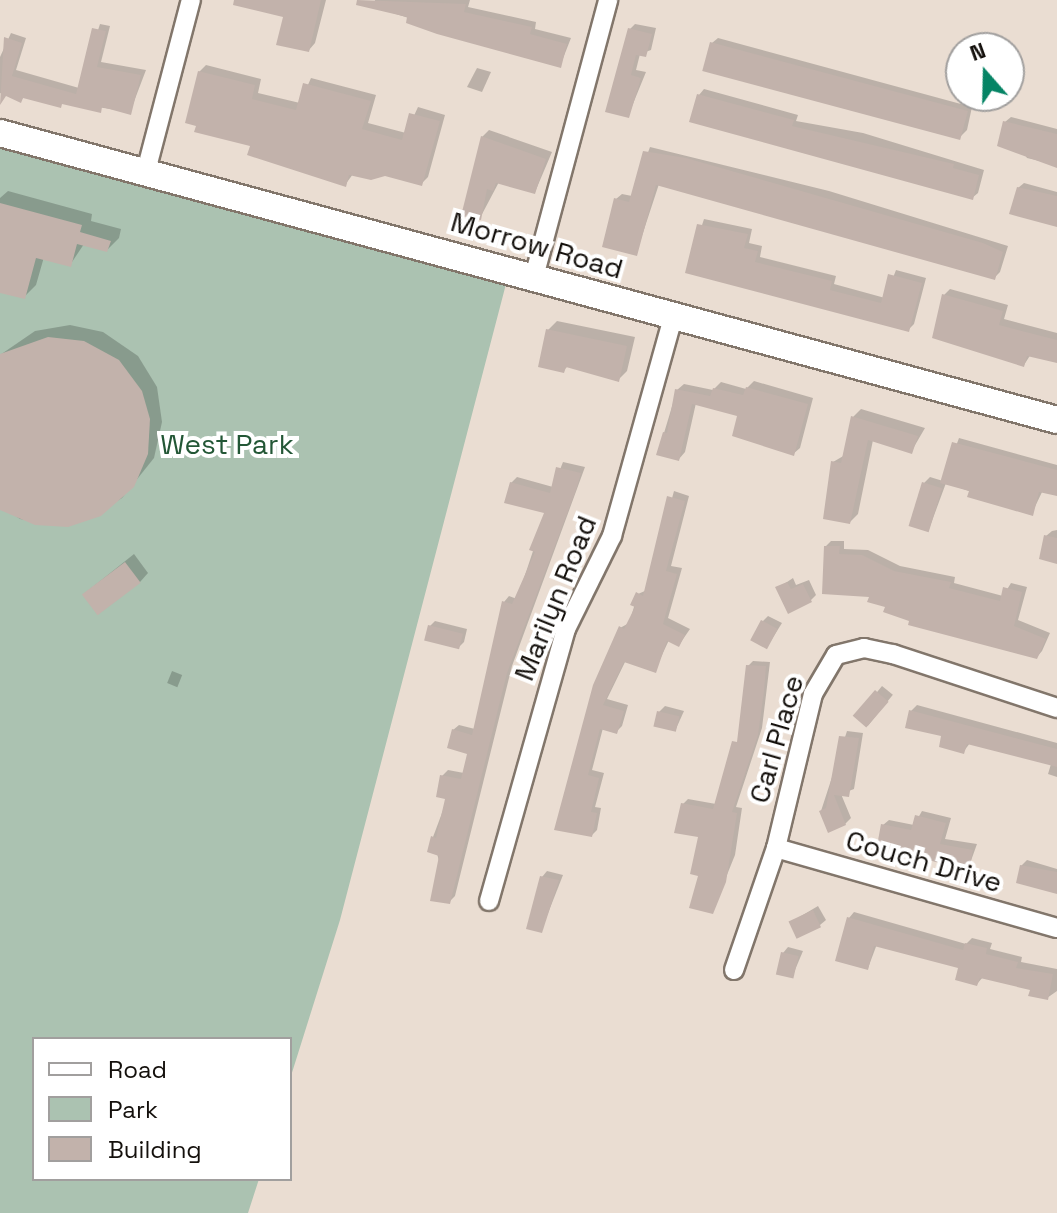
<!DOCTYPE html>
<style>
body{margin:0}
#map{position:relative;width:1057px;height:1213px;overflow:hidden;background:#eaddd2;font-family:"Space Grotesk",sans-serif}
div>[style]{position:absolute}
.green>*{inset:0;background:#abc2b1}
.shadow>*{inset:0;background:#0003;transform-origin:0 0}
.building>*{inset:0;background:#c2b2ab;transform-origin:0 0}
.roads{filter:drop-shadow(2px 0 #82766b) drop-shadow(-2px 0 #82766b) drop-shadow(0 2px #82766b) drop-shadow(0 -2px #82766b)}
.street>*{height:18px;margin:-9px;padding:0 9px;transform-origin:9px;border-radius:9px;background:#fff}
.secondary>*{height:26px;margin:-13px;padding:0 13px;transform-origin:13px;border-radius:13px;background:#fff}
span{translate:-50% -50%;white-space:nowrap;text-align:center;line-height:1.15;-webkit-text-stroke:8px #fff;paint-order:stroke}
.street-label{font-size:28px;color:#14100c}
.park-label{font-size:28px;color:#235736}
.legend{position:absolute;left:32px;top:1037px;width:260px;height:144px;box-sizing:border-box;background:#fff;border:2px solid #a19f9e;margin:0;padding:10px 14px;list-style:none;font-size:24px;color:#14100c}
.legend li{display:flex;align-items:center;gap:16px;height:40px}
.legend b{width:40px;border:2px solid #a19f9e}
.north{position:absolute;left:945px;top:32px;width:80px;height:80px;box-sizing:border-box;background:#fff;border:2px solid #a19f9e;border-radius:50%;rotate:340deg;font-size:22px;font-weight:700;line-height:32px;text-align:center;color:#14100c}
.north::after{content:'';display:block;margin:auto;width:28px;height:36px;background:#068465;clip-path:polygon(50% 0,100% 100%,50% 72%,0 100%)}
</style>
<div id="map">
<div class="green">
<div style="clip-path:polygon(0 147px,506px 284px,340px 920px,290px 1079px,290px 1039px,34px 1039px,34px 1179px,259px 1179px,248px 1213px,0 1213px)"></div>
</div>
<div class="shadow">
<div style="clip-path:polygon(254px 0,326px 0,315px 43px,309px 50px,285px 16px)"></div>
<div style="clip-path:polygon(375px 0,470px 0,468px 7px,536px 22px,535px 29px,571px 38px,560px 66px,374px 7px)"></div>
<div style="clip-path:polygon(100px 24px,110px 26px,101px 62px,146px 70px,130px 112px,25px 96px,21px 100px,0 93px,0 57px,11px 33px,26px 38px,16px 70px,79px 88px)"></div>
<div style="clip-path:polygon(635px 24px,656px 28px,651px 50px,640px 54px,636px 70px,646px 72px,628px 116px,630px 29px)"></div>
<div style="clip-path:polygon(718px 38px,972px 107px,967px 130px,961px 136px,712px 43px)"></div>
<div style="clip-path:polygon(206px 65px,261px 79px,258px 93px,300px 103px,311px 78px,376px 95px,368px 123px,406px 133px,418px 107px,445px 115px,428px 177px,421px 184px,385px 174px,353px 174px,345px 185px,252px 145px,199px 72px)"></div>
<div style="clip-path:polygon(477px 68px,491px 72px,482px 92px,467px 87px)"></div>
<div style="clip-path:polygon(704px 89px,798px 115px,796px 121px,863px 133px,984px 170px,978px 193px,972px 198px,699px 95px)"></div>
<div style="clip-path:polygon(1011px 117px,1057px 129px,1057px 165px,1027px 158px,1005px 122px)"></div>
<div style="clip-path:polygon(489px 130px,552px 152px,535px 192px,499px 182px,480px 218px,482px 137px)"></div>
<div style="clip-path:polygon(650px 147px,829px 191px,1008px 246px,1000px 272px,995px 277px,659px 184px,636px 254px,616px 199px,622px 194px,632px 196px)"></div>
<div style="clip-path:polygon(1024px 183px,1057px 192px,1057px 225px,1018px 188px)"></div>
<div style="clip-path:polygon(8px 191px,92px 214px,91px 221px,121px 229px,119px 238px,107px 250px,84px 244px,70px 265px,44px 257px,36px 285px,24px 297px,0 290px,0 198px)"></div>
<div style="clip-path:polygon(704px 219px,752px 229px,749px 243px,762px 246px,760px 257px,836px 276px,834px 284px,885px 298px,896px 270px,926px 278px,914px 324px,908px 330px,687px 271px)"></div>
<div style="clip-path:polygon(950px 289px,1008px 305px,1004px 319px,1057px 333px,1057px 361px,1031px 354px,1024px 365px,944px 295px)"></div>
<div style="clip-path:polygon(557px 321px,635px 337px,627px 371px,618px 380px,568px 366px,564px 370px,548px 330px)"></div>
<div style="clip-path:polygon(70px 325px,103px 332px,138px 356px,157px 387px,162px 422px,154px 458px,122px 498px,86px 520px,55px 525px,20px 519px,0 505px,0 355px,35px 331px)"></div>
<div style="clip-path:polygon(754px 381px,813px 398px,800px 448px,793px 454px,740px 415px,696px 403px,685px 452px,679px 459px,664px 433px,677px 390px,684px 384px,713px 390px,721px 382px,746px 389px)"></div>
<div style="clip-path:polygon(861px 409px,925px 428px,911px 452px,873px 440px,858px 514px,850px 522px,833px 462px,845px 455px,853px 417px)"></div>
<div style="clip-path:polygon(959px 438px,1057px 465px,1057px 494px,1043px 490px,1032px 513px,946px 483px,929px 529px,924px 483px,930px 477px,943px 481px)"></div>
<div style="clip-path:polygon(563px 462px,585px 467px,512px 666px,455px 896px,449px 902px,433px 837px,448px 797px,442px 776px,448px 770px,464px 773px,469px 752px,453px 730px,459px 725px,475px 729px,504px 602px,509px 596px,517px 599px,546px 512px,511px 483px,517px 477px,553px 487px)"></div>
<div style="clip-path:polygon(674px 491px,689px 496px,671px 566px,682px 568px,668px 618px,690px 629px,679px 645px,669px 640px,655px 670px,626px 660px,607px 699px,628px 705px,622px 726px,617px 731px,603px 728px,592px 770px,604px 773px,595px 807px,601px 808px,597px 830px,592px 835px,557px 829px,620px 628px,629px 623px,638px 594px,647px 590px)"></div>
<div style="clip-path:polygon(1052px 531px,1057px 530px,1057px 562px,1046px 536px)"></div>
<div style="clip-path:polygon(831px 541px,844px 541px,844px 549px,868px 550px,900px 566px,955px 577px,954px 583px,1003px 596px,1011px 583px,1027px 587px,1018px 620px,1050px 633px,1042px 651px,1037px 657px,911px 619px,871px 595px,826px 546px)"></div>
<div style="clip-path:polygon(134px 554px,148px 573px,140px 582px,84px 594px)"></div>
<div style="clip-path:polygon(793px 578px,796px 585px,809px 580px,816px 595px,810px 601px,778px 588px)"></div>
<div style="clip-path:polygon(768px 616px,782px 623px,767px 647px,763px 621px)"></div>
<div style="clip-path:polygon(435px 621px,467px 629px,464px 642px,458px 648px,430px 626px)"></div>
<div style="clip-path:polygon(753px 661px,770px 662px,762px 728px,736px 807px,742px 808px,735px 855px,712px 912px,700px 874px,700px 835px,683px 804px,688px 799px,716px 804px,740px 736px,748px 666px)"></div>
<div style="left:172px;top:671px;width:11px;height:13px;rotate:22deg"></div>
<div style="left:882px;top:686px;width:14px;height:40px;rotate:39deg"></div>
<div style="clip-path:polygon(917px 705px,1057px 743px,1057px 777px,1048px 774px,1051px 764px,970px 743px,964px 751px,911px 711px)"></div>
<div style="clip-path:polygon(665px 706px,684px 711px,675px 731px,659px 712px)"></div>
<div style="clip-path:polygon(847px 731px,863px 733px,854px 789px,841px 794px,851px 818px,845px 824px,821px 811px)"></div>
<div style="clip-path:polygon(922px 811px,951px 818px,945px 839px,977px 844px,968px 869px,883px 825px,889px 820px,914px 825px)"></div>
<div style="clip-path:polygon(1027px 860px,1057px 869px,1057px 893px,1021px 866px)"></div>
<div style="clip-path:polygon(547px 871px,563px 875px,541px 931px,542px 877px)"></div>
<div style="clip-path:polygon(818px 906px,826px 920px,820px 925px,791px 922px)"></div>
<div style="clip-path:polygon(854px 912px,966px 944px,972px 938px,992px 943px,990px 949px,1022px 957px,1021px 962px,1057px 969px,1057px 991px,1047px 998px,1032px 988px,983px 977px,977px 984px,960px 966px,877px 944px,868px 968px,849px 918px)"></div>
<div style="clip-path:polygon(788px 947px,803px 951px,792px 977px,783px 953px)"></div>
</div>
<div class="building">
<div style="clip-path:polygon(234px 0,321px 0,309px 52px,276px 45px,283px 17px,233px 5px)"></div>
<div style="clip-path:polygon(357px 0,466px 4px,464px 12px,532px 27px,530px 34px,567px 44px,561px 68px,437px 34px,406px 23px,407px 17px,356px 5px)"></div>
<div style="clip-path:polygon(92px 28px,106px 31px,97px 67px,141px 75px,131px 115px,102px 107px,101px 113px,62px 104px,61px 108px,23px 98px,21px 103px,6px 96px,0 105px,4px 37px,22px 43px,12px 76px,76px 94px)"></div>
<div style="clip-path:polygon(628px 28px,652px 34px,646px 57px,636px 55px,631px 75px,641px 78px,629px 118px,605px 112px)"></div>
<div style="left:710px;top:42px;width:267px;height:30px;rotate:15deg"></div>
<div style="clip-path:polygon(198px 71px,255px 85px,252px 99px,296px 110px,303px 83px,371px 101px,362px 129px,402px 140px,409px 113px,440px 121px,422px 186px,385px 176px,371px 180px,349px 175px,346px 187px,247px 155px,250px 146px,194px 132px,196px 126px,185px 123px)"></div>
<div style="clip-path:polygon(697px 94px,794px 120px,792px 126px,954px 164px,953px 168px,979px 175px,973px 200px,689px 122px)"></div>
<div style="clip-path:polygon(1003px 121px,1057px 134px,1057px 168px,997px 146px)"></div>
<div style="clip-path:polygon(481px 136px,546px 159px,535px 194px,496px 183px,493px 191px,487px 189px,481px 220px,461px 216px)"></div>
<div style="clip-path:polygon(643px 151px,686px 158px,983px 243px,1003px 252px,995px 280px,656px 185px,637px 256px,602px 247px,614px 198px,629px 202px)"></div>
<div style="clip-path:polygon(1017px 187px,1057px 196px,1057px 227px,1009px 214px)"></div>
<div style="clip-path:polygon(0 203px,82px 225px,80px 232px,111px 241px,107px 252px,77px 244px,71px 267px,36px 258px,25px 299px,0 293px)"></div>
<div style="clip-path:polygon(697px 224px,748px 234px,744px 248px,758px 251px,755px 262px,832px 281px,830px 290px,881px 303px,888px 274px,922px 283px,909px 332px,685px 273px)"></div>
<div style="clip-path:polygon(942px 294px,1003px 311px,999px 325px,1057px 340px,1057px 363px,1027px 356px,1024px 367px,932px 338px)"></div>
<div style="clip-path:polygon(546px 329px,627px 346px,619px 382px,566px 367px,564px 373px,538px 367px)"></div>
<div style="clip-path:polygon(48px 337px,84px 341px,119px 360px,142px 391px,150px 419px,148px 454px,134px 487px,101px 516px,68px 527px,35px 525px,0 510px,0 354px)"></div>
<div style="clip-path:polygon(746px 387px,808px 404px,794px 456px,732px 436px,737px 416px,692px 404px,679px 461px,656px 455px,663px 432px,667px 433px,675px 389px,710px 396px,713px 388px,743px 395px)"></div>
<div style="clip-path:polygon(851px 416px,918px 436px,912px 454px,868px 440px,850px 524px,823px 519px,831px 461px,841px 463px)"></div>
<div style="clip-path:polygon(952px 442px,1057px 470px,1057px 496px,1039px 492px,1033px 516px,967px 497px,969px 491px,940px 483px)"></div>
<div style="clip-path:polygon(556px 467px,581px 473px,576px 490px,507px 673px,450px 904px,430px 901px,439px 856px,427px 852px,431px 836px,436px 838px,445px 799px,436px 797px,440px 775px,461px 779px,467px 754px,447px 748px,452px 729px,472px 735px,502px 601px,512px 604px,535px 552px,529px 550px,544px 513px,504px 503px,510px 482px,550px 493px)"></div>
<div style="left:922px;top:482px;width:21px;height:46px;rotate:17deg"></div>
<div style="clip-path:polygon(667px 496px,685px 501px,666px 571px,677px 574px,663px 624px,685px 635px,679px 647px,667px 641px,656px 673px,624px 662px,603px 705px,624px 711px,617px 734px,600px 729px,588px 775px,599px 778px,591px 812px,597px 813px,592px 837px,554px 830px,593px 685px,619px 626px,624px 629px,635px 607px,630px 605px,636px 592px,643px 596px)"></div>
<div style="clip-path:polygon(1044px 535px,1057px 538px,1057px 564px,1039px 559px)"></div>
<div style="clip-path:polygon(824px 546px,840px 546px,839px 554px,862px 555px,894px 571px,951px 582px,949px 588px,1000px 601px,1003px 587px,1022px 592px,1014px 626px,1046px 639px,1037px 659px,908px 625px,909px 621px,883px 612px,885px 607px,867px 602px,869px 597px,822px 594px)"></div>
<div style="left:125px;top:562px;width:26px;height:54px;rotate:53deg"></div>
<div style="clip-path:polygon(787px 582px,791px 589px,803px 584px,812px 602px,788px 614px,775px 587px)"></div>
<div style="left:761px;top:620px;width:19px;height:23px;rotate:28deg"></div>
<div style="left:428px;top:625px;width:36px;height:16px;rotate:14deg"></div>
<div style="clip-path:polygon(746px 665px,766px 666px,764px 691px,758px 735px,732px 812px,737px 813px,726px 882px,713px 914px,689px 908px,698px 876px,690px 874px,698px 837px,674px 833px,681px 803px,713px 809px,732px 741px,737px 742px)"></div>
<div style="left:875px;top:690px;width:18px;height:34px;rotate:41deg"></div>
<div style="clip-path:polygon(909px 710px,1057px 749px,1057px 767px,967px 744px,964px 754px,939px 747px,941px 736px,905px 728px)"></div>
<div style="left:657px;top:711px;width:23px;height:16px;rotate:13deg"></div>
<div style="clip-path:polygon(839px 736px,859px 738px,849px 797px,834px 795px,846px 825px,828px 833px,819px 811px,826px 808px)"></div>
<div style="clip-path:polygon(915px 815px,946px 823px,940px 844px,973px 850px,969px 871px,877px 846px,881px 824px,911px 830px)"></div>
<div style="clip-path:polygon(1020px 865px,1057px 872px,1057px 894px,1016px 883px)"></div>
<div style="clip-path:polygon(540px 876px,559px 880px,542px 933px,526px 929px)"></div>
<div style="left:813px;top:910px;width:19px;height:27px;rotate:65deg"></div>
<div style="clip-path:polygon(847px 917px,963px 950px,965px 943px,987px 948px,986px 954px,1018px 962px,1016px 968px,1053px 974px,1048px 1000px,1028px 996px,1030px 990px,980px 978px,977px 986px,955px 980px,958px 968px,874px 946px,868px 970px,835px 961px)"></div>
<div style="left:781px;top:952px;width:18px;height:23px;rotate:13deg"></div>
</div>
<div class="roads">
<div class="street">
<div style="left:146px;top:171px;width:177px;rotate:-75.3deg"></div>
<div style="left:534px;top:277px;width:287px;rotate:-75deg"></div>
<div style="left:776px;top:848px;width:292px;rotate:15.9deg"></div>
<div style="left:489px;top:901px;width:283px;rotate:-74.2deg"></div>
<div style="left:566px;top:629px;width:104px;rotate:-63.7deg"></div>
<div style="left:612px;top:536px;width:227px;rotate:-74.4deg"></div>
<div style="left:734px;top:970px;width:129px;rotate:-71deg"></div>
<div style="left:776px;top:848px;width:158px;rotate:-76.5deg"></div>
<div style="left:813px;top:694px;width:45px;rotate:-59.5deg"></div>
<div style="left:836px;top:655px;width:29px;rotate:-14deg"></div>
<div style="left:864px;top:648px;width:30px;rotate:12deg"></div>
<div style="left:893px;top:654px;width:173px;rotate:18.2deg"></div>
</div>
<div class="secondary">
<div style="left:0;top:133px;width:1095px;rotate:15.19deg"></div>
</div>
</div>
<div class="street-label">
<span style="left:537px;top:245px;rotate:16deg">Morrow Road</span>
<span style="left:555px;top:598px;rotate:-68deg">Marilyn Road</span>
<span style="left:776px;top:739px;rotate:-74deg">Carl Place</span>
<span style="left:924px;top:861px;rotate:16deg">Couch Drive</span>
</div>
<div class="park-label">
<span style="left:227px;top:444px">West Park</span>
</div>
<ul class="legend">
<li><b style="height:10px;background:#fff"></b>Road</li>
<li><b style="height:22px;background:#abc2b1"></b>Park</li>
<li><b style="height:22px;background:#c2b2ab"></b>Building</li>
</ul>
<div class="north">N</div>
</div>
